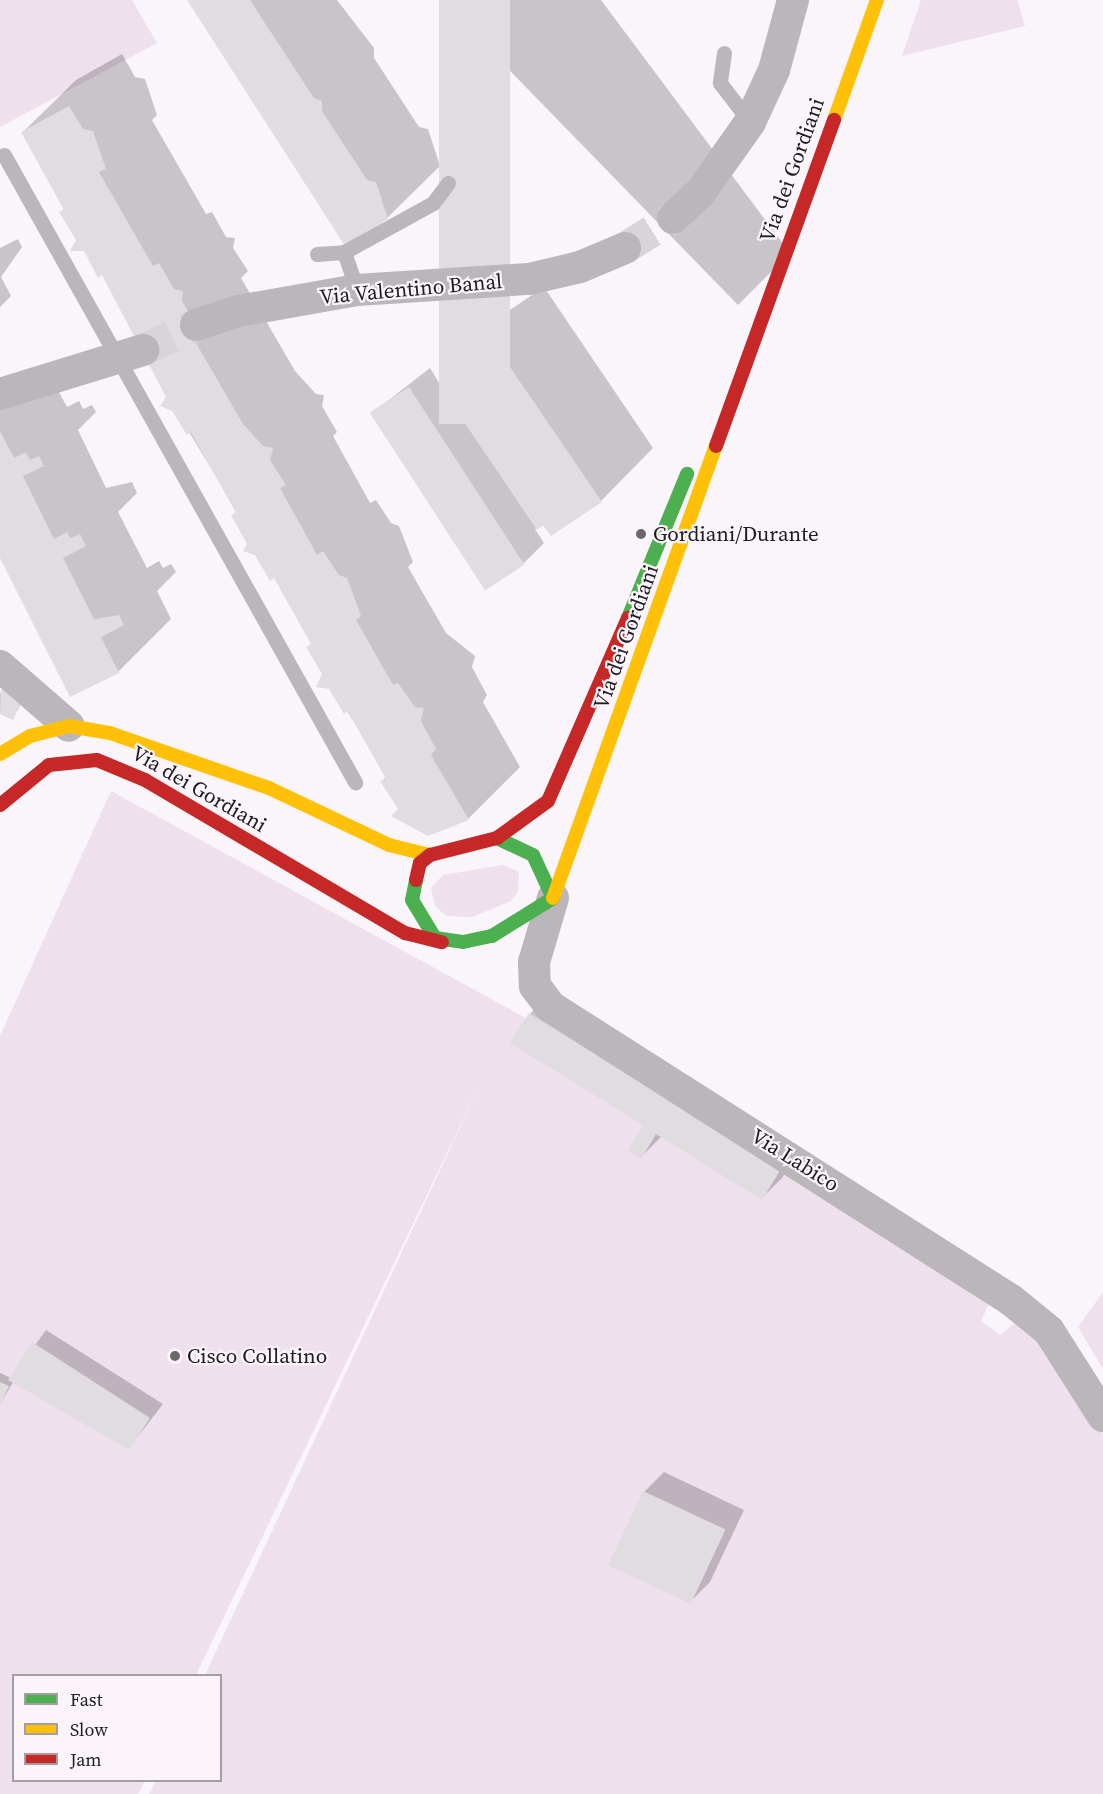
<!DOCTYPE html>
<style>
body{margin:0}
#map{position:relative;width:1103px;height:1794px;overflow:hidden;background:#faf5fa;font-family:"Source Serif 4",serif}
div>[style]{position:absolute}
.green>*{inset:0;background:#eee0ed}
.shadow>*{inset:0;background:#0003}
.building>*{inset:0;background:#e0dce0;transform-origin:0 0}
.street-tunnel>*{height:32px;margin-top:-16px;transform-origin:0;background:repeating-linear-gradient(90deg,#d9d4d9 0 32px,transparent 0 48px)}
.lane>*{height:15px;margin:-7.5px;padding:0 7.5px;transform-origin:7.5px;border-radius:7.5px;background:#bbb6ba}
.street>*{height:32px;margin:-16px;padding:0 16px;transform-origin:16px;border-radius:16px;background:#bbb6ba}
.fast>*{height:14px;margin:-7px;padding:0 7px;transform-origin:7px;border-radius:7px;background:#4caf50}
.slow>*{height:14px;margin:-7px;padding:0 7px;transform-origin:7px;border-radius:7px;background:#ffc107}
.jam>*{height:14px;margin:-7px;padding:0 7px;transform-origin:7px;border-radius:7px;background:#c62828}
.dots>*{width:16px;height:16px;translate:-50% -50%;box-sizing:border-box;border:3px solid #fbf4fb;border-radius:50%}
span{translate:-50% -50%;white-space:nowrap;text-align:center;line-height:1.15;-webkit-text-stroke:4.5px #fbf4fb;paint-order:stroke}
.street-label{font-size:21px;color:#1e1c1e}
.poi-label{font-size:21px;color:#1e1c1e}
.left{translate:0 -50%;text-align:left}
.legend{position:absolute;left:12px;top:1674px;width:210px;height:108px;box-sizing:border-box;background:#fbf4fb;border:2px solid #a39ea3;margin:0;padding:8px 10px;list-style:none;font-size:18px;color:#1e1c1e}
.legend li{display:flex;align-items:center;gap:12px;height:30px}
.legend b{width:30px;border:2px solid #a39ea3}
</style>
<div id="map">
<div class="green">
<div style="clip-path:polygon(0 0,132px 0,157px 43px,0 127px)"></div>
<div style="clip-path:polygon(921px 0,1017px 0,1025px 26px,902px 56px)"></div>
<div style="clip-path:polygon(111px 791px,515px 1012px,794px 1176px,990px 1302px,981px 1321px,1000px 1335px,1016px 1322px,1048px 1348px,1103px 1435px,1103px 1794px,149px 1794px,156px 1781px,220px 1780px,220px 1676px,205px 1675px,483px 1078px,196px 1675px,14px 1676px,14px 1780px,145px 1781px,138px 1794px,0 1794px,0 1036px)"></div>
<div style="clip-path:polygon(503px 865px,519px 872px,518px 891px,511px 901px,472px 917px,446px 916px,435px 906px,431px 888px,443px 875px)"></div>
<div style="clip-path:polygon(1103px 1292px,1103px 1369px,1078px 1327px)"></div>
</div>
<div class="shadow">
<div style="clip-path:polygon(189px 0,337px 0,374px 48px,374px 58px,419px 127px,428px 129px,440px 166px,387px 218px)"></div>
<div style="clip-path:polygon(441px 0,601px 0,790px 253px,738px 305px)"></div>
<div style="clip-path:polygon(122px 54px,135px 77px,145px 79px,157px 115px,152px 120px,206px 214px,212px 212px,226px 237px,235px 238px,233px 248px,248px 271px,241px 278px,295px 371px,316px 394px,324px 395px,322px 406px,337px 432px,333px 436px,370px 503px,376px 500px,391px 523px,399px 526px,413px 562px,408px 567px,446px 633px,475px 656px,472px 667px,487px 695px,483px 702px,520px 767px,468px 819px,399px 809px,382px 781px,387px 776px,308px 647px,312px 643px,275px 576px,249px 544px,233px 515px,237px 511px,168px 397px,103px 272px,61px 212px,65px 208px,23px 132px,76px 80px)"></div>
<div style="clip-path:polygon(18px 239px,22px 247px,1px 277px,11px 296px,0 307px,0 248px)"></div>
<div style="clip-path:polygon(544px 287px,653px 448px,601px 501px,535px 529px,544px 543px,524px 563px,372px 413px,430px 368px,441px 386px,447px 380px,443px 373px,495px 320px)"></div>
<div style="clip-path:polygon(53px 381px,67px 407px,79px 401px,83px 409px,92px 405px,96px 412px,78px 430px,106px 488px,132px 482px,137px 493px,118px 512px,147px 568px,159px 561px,163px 568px,171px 564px,176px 572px,157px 591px,171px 619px,118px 672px,0 554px,0 409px)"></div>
<div style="clip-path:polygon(8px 683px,28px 692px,13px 718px,0 712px,0 694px)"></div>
<div style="clip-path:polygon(550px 993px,800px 1148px,782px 1178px,762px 1198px,662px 1136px,641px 1157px,645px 1125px,530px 1014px)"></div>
<div style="clip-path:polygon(46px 1330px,163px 1404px,129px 1448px,13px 1382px,0 1405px,0 1373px,11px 1378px)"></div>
<div style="clip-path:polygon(664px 1472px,744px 1510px,710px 1582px,690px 1602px,644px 1492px)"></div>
</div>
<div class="building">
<div style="clip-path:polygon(187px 0,250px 0,314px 98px,322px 101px,322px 111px,367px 180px,376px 182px,388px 219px,345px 246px)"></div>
<div style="left:439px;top:0;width:71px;height:424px"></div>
<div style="clip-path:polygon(69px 106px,83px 129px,93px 131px,106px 169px,99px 172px,153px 266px,159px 263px,174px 289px,183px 291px,182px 301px,196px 325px,189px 331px,243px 424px,263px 446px,273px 448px,270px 460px,286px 485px,280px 488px,317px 555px,323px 551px,339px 575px,347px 578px,361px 616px,356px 620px,393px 685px,398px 683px,415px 707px,424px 708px,421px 721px,436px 749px,431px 755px,469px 820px,428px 836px,391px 816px,398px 809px,380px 781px,386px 779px,348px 711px,344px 714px,329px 689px,316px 687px,322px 674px,306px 647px,311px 644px,274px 578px,270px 581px,255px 555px,243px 551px,247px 544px,231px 515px,236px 513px,191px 432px,187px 435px,172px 411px,160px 406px,166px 397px,102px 275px,98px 278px,84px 251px,70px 251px,76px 240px,59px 212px,64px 210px,21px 132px)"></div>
<div style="clip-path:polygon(491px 339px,602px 502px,551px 536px,543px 525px,537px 530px,439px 385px,446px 381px,441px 372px)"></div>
<div style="left:409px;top:387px;width:212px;height:47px;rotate:57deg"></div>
<div style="clip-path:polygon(0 431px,14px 458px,26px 452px,30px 460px,39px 456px,44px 466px,23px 476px,54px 539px,67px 532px,70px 538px,80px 534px,86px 546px,63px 558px,94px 619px,119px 615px,124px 625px,101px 637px,119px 673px,70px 697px,0 558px)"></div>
<div style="clip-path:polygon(1px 689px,23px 699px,13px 720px,0 714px)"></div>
<div style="clip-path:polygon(529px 1013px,781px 1169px,762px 1200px,656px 1134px,641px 1159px,628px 1150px,643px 1125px,510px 1043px)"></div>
<div style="clip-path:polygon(32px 1342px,150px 1418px,129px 1450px,8px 1380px)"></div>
<div style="clip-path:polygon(0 1382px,9px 1386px,0 1406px)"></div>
<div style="left:643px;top:1491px;width:91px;height:82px;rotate:25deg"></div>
</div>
<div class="street-tunnel">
<div style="left:625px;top:248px;width:57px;rotate:-32deg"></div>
<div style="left:143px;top:350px;width:59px;rotate:-25.3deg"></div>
</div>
<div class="lane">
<div style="left:724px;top:53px;width:30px;rotate:98deg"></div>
<div style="left:720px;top:83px;width:49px;rotate:52.4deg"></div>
<div style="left:4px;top:155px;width:719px;rotate:60.76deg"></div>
<div style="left:317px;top:254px;width:27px;rotate:-4deg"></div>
<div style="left:357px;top:290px;width:40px;rotate:-108.9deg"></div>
<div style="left:344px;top:252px;width:102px;rotate:-28.8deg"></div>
<div style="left:433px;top:203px;width:25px;rotate:-53deg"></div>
</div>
<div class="street">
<div style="left:673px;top:218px;width:37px;rotate:-43deg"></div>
<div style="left:700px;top:193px;width:87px;rotate:-54.8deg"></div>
<div style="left:750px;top:122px;width:57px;rotate:-65.2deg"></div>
<div style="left:774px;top:70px;width:73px;rotate:-74.8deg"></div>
<div style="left:196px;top:325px;width:44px;rotate:-18.4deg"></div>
<div style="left:238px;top:311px;width:121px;rotate:-10deg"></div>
<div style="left:357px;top:290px;width:172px;rotate:-3.7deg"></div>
<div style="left:529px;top:279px;width:52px;rotate:-13.2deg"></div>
<div style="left:580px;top:267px;width:49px;rotate:-22.9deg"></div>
<div style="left:0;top:394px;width:150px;rotate:-17.1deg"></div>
<div style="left:0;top:666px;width:91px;rotate:41deg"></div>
<div style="left:553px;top:898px;width:67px;rotate:106.5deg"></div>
<div style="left:534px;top:962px;width:24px;rotate:88deg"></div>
<div style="left:535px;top:986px;width:26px;rotate:53deg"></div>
<div style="left:551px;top:1007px;width:545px;rotate:32.5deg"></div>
<div style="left:1011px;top:1300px;width:49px;rotate:39.2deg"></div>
<div style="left:1049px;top:1331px;width:101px;rotate:57.6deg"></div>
</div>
<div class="fast">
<div style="left:628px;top:618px;width:156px;rotate:-67.7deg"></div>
<div style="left:416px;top:880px;width:20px;rotate:101deg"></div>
<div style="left:412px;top:900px;width:44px;rotate:58.8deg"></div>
<div style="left:435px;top:938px;width:28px;rotate:8deg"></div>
<div style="left:463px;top:942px;width:30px;rotate:-12deg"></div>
<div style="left:492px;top:936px;width:72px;rotate:-31.9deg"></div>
<div style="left:553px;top:898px;width:47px;rotate:-114.9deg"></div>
<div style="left:533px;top:855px;width:40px;rotate:-155deg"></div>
</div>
<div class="slow">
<div style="left:834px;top:120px;width:127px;rotate:-70.3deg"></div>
<div style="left:0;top:754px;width:35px;rotate:-31deg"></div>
<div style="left:30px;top:736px;width:40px;rotate:-14.4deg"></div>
<div style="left:69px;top:726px;width:42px;rotate:9.7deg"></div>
<div style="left:110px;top:733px;width:168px;rotate:19.1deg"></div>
<div style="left:269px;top:788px;width:133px;rotate:25.4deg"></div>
<div style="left:389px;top:845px;width:42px;rotate:13.7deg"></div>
<div style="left:553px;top:898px;width:480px;rotate:-70.2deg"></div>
</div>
<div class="jam">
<div style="left:716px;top:446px;width:347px;rotate:-70.1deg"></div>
<div style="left:0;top:805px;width:63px;rotate:-39.2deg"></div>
<div style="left:49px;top:765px;width:48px;rotate:-5.9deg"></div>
<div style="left:97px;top:760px;width:52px;rotate:22.6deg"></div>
<div style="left:145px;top:780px;width:302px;rotate:30.5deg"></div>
<div style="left:405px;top:933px;width:38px;rotate:14deg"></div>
<div style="left:497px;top:838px;width:63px;rotate:-36deg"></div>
<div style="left:548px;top:801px;width:200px;rotate:-66.4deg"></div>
<div style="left:416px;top:880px;width:17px;rotate:-77deg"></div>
<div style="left:420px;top:863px;width:13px;rotate:-39deg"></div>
<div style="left:430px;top:855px;width:69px;rotate:-14.2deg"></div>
</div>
<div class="dots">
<div style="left:641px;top:534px;background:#6b686b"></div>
<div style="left:175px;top:1356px;background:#6b686b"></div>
</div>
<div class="street-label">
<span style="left:792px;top:170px;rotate:-70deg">Via dei Gordiani</span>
<span style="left:411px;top:289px;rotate:-5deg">Via Valentino Banal</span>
<span style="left:626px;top:637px;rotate:-70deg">Via dei Gordiani</span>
<span style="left:199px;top:789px;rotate:30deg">Via dei Gordiani</span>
<span style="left:795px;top:1160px;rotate:32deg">Via Labico</span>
</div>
<div class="poi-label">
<span class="left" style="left:653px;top:534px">Gordiani/Durante</span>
<span class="left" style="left:187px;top:1356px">Cisco Collatino</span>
</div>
<ul class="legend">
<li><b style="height:8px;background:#4caf50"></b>Fast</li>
<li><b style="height:8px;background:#ffc107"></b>Slow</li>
<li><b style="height:8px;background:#c62828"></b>Jam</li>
</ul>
</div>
